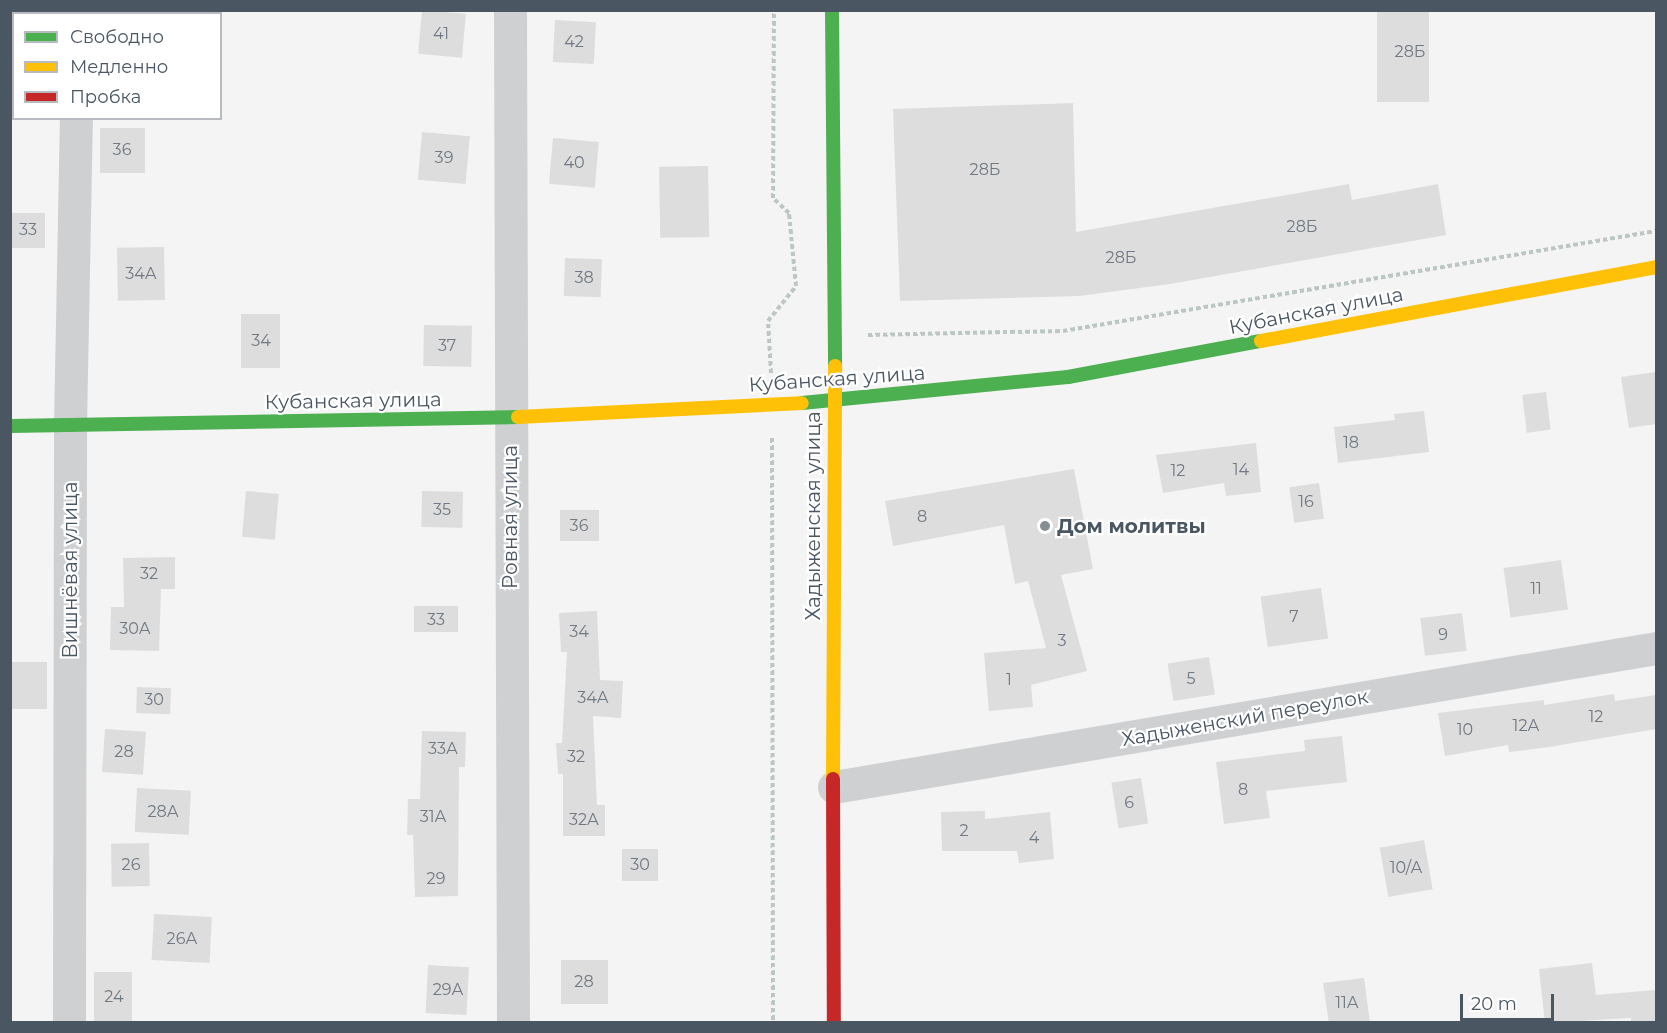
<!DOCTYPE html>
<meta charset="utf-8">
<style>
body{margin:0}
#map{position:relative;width:1667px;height:1033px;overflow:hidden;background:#f4f4f4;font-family:Montserrat,sans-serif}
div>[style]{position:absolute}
.building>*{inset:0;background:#ddddde;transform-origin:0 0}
.path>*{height:4px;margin-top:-2px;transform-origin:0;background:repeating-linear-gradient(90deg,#bcc7c4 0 4.5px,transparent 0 7.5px)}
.street>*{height:33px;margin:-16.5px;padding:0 16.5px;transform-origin:16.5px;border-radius:16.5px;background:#ced0d2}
.fast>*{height:14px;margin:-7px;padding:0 7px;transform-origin:7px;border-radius:7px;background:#4caf50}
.slow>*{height:14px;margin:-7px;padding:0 7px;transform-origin:7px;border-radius:7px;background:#ffc107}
.jam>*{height:14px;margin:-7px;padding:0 7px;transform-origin:7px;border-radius:7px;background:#c62828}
.dots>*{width:16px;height:16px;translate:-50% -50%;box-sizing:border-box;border:3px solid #fff;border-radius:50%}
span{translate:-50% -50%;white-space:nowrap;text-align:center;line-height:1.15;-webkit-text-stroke:4.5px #fff;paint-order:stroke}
.number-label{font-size:16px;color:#707881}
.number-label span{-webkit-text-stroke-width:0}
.street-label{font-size:20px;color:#4a5661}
.poi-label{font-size:20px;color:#4a5661;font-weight:700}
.left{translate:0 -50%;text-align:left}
.frame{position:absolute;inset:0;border:12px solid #4a5661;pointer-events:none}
.legend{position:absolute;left:12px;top:12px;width:210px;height:108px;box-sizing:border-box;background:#fff;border:2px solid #b7bbc0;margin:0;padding:8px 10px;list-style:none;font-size:18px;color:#4a5661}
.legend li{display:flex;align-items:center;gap:12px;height:30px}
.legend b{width:30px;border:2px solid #b7bbc0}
.scale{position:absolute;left:1460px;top:994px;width:94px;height:27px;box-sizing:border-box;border:3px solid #4a5661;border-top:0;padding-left:8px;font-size:18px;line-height:21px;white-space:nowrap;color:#4a5661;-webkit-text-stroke:4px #fff;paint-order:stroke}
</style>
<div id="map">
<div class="building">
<div style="left:422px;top:10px;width:44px;height:44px;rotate:5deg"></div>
<div style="left:1377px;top:10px;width:52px;height:92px"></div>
<div style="left:555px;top:20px;width:41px;height:42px;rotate:3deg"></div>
<div style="clip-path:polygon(1073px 103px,1076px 232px,1349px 184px,1352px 200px,1438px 184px,1446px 235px,1170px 284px,1079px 296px,900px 301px,893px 109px)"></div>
<div style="left:100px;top:128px;width:45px;height:45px"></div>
<div style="left:422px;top:132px;width:48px;height:48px;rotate:5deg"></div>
<div style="left:553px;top:138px;width:46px;height:46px;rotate:5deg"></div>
<div style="left:708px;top:166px;width:71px;height:49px;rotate:89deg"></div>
<div style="left:10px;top:213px;width:35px;height:35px"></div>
<div style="left:164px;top:247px;width:53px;height:47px;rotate:89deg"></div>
<div style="left:565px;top:258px;width:37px;height:38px;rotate:2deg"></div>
<div style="left:241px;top:314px;width:39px;height:54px"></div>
<div style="left:424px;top:325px;width:48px;height:41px;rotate:1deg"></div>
<div style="clip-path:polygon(1656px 372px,1656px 424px,1629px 428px,1621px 377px)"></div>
<div style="left:1546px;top:392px;width:38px;height:24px;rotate:83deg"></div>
<div style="clip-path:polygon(1424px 411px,1429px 452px,1338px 463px,1334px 427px,1395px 420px,1394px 414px)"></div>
<div style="clip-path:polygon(1256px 443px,1261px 492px,1226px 496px,1224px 483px,1163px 493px,1156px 455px)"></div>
<div style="clip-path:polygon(1074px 469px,1093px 569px,1061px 575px,1087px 671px,1031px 685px,1033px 707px,989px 711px,984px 653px,1046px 648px,1028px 581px,1015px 584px,1004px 525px,893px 546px,885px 501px)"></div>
<div style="left:1319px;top:483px;width:36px;height:30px;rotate:82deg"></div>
<div style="left:246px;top:491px;width:33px;height:46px;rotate:5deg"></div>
<div style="left:422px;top:491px;width:41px;height:36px;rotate:1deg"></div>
<div style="left:599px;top:510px;width:31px;height:39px;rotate:90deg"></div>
<div style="clip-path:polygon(175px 557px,175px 589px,161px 589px,159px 651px,110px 650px,111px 607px,124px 607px,123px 558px)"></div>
<div style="left:1561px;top:560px;width:50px;height:58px;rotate:82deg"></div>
<div style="left:1321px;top:588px;width:51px;height:61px;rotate:82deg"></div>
<div style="left:458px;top:606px;width:26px;height:44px;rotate:90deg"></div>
<div style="clip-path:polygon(597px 611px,600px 680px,623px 681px,621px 718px,593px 716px,597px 805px,605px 805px,605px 836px,563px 836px,563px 774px,558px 774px,556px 743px,562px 743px,567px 652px,561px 652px,559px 613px)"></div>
<div style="left:1462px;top:613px;width:38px;height:42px;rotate:83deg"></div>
<div style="left:1209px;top:657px;width:38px;height:42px;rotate:81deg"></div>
<div style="left:10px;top:662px;width:37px;height:47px"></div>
<div style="left:137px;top:687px;width:34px;height:26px;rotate:2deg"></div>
<div style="clip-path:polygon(1614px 694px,1615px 701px,1656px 695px,1656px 729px,1549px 747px,1509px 752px,1508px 745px,1445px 756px,1438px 713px,1544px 700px,1544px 705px)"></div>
<div style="left:105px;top:729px;width:41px;height:43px;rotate:4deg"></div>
<div style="clip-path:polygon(422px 731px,466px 732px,465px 767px,459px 767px,458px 896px,415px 897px,413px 835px,407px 835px,408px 799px,420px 799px)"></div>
<div style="clip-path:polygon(1342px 736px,1347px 782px,1266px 791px,1270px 818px,1224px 824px,1216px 762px,1305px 751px,1304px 740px)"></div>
<div style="left:1141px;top:778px;width:46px;height:30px;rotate:81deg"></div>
<div style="left:137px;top:788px;width:54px;height:44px;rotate:3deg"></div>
<div style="clip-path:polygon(985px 811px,985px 819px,1050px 812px,1054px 859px,1019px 863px,1017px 851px,942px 851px,941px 812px)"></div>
<div style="left:1424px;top:840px;width:50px;height:45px;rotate:80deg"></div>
<div style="left:149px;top:843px;width:43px;height:38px;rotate:89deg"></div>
<div style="left:622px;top:849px;width:36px;height:32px"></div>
<div style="left:154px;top:914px;width:58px;height:46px;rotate:3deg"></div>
<div style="left:561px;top:960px;width:47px;height:44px"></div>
<div style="clip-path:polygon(1592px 963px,1596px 995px,1656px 990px,1656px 1023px,1631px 1023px,1631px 1018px,1545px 1023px,1539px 969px)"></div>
<div style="left:428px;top:965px;width:41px;height:48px;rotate:3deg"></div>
<div style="left:94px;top:972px;width:38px;height:51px"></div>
<div style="clip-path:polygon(1364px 978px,1370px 1023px,1329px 1023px,1323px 983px)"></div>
</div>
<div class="path">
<div style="left:868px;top:335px;width:195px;rotate:-1.2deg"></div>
<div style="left:1063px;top:331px;width:601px;rotate:-9.57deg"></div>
<div style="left:771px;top:373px;width:52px;rotate:-93.3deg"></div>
<div style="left:768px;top:321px;width:45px;rotate:-51.3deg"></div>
<div style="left:796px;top:286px;width:73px;rotate:-95.5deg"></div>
<div style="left:789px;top:213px;width:22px;rotate:-137deg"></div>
<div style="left:773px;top:198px;width:188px;rotate:-89.7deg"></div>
<div style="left:772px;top:438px;width:584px;rotate:89.9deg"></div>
</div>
<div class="street">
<div style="left:510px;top:10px;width:1012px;rotate:89.83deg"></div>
<div style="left:78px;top:14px;width:4px;rotate:-90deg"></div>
<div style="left:834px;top:787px;width:834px;rotate:-9.6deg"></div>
<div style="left:69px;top:1022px;width:596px;rotate:-89.9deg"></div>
<div style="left:70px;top:426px;width:308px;rotate:-88.9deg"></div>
</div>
<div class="fast">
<div style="left:832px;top:10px;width:356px;rotate:89.5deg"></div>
<div style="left:802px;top:403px;width:267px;rotate:-5.6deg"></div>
<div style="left:1068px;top:377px;width:196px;rotate:-10.6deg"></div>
<div style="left:10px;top:426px;width:508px;rotate:-1.01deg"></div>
</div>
<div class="slow">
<div style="left:1261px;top:341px;width:402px;rotate:-10.6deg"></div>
<div style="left:518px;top:417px;width:284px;rotate:-2.8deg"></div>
<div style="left:833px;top:779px;width:413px;rotate:-89.7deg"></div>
</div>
<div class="jam">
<div style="left:833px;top:779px;width:243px;rotate:89.8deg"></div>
</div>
<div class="dots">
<div style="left:1045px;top:526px;background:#868d94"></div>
</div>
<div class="number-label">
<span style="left:441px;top:34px">41</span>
<span style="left:574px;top:42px">42</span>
<span style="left:1410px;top:52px">28Б</span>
<span style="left:122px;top:150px">36</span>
<span style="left:444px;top:158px">39</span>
<span style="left:574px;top:163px">40</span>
<span style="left:985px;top:170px">28Б</span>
<span style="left:1302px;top:227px">28Б</span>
<span style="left:28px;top:230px">33</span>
<span style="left:1121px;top:258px">28Б</span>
<span style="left:141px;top:274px">34А</span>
<span style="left:584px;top:278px">38</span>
<span style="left:261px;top:341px">34</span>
<span style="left:447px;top:346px">37</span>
<span style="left:1351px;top:443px">18</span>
<span style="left:1241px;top:470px">14</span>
<span style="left:1178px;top:471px">12</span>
<span style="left:1306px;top:502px">16</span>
<span style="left:442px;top:510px">35</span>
<span style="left:922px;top:517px">8</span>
<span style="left:579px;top:526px">36</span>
<span style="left:149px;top:574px">32</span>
<span style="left:1536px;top:589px">11</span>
<span style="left:1294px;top:617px">7</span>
<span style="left:436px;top:620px">33</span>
<span style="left:135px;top:629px">30А</span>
<span style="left:579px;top:632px">34</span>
<span style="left:1443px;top:635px">9</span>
<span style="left:1062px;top:641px">3</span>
<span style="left:1191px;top:679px">5</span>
<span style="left:1009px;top:680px">1</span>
<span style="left:593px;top:698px">34А</span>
<span style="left:154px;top:700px">30</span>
<span style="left:1596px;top:717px">12</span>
<span style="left:1526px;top:726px">12А</span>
<span style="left:1465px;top:730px">10</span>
<span style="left:443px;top:749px">33А</span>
<span style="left:124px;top:752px">28</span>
<span style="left:576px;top:757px">32</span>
<span style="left:1243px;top:790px">8</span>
<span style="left:1129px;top:803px">6</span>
<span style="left:163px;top:812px">28А</span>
<span style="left:433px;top:817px">31А</span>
<span style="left:584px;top:820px">32А</span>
<span style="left:964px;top:831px">2</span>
<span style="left:1034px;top:838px">4</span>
<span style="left:131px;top:865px">26</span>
<span style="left:640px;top:865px">30</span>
<span style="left:1406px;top:868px">10/А</span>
<span style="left:436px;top:879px">29</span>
<span style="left:182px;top:939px">26А</span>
<span style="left:584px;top:982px">28</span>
<span style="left:448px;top:990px">29А</span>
<span style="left:114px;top:997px">24</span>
<span style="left:1347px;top:1003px">11А</span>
</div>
<div class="street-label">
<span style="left:1316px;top:311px;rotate:-11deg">Кубанская улица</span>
<span style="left:837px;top:379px;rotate:-4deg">Кубанская улица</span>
<span style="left:353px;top:401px;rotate:-1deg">Кубанская улица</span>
<span style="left:813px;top:516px;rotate:-90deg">Хадыженская улица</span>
<span style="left:510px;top:517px;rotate:-90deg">Ровная улица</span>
<span style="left:70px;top:570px;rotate:-90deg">Вишнёвая улица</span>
<span style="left:1245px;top:718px;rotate:-10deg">Хадыженский переулок</span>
</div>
<div class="poi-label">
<span class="left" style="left:1057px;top:526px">Дом молитвы</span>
</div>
<div class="frame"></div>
<ul class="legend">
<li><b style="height:8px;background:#4caf50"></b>Свободно</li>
<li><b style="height:8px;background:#ffc107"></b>Медленно</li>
<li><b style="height:8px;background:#c62828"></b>Пробка</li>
</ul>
<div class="scale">20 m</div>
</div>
